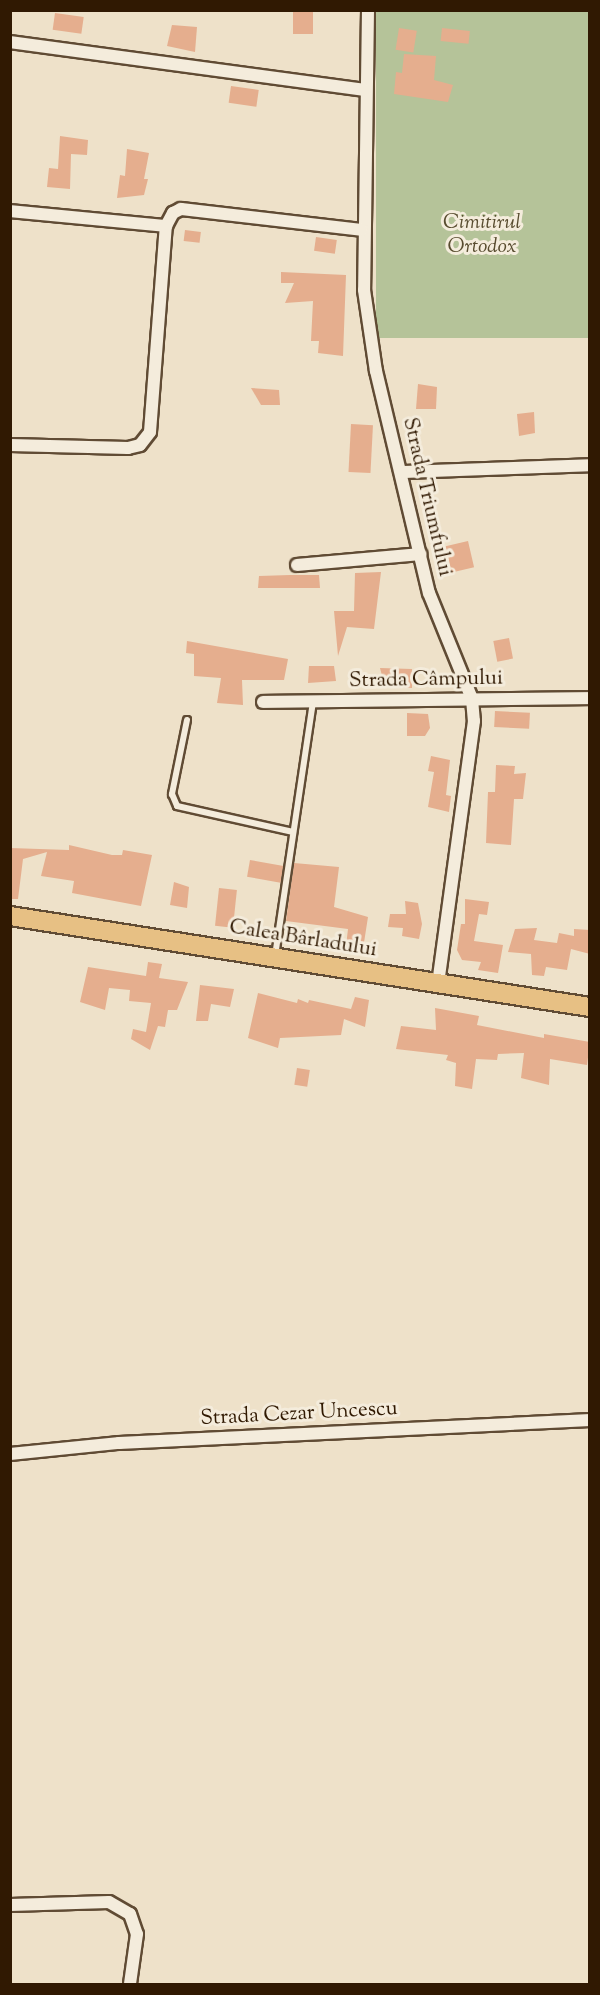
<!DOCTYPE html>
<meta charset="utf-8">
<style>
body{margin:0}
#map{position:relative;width:600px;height:1995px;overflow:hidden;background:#eee1c9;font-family:"Sorts Mill Goudy",serif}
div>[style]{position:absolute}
.green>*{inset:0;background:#b5c399;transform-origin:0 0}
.building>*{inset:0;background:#e5ae8e;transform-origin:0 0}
.roads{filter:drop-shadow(2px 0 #604b34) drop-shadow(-2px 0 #604b34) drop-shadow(0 2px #604b34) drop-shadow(0 -2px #604b34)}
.lane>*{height:6px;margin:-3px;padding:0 3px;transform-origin:3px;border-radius:3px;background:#f4ecdc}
.street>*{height:12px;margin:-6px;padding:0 6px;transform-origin:6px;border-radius:6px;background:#f4ecdc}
.primary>*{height:18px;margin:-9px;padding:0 9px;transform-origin:9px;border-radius:9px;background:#e7c084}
span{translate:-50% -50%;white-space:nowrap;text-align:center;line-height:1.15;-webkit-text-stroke:6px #f4ecdc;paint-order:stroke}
.park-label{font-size:21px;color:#584c2f;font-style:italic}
.street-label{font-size:21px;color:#301902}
.frame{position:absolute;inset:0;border:12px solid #301902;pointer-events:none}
</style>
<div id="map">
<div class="green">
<div style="left:376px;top:11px;width:213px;height:327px"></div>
</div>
<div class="building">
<div style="left:293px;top:10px;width:20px;height:24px"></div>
<div style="left:55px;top:13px;width:29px;height:17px;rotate:8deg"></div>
<div style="clip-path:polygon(172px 25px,197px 27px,195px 52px,167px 46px)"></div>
<div style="left:399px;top:28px;width:18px;height:22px;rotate:9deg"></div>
<div style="left:442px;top:28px;width:28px;height:13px;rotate:6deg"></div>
<div style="clip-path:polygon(404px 54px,436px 56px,434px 80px,453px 85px,448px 102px,394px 94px,396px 72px,402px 73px)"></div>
<div style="left:231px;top:86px;width:28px;height:17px;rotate:8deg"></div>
<div style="clip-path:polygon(60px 136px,88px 140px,87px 155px,71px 154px,70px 189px,47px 187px,49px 168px,58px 169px)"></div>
<div style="clip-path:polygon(127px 149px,149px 153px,144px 179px,148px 179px,144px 195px,117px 198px,120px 175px,125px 176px)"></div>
<div style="left:185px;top:230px;width:16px;height:11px;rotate:7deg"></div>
<div style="left:316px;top:237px;width:21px;height:14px;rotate:8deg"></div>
<div style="clip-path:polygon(281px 272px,346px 275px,343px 356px,318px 353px,319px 341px,311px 341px,313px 301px,285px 303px,294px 283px,281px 283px)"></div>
<div style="clip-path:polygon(418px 384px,437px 387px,436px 409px,416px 409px)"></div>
<div style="clip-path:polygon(251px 388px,279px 390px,280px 405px,261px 405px)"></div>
<div style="clip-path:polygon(534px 412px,535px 433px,519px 436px,517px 414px)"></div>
<div style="left:351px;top:424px;width:22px;height:48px;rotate:3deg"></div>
<div style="left:468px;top:541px;width:27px;height:23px;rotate:77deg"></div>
<div style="clip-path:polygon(381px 572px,374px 629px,347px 627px,338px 656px,334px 611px,354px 611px,355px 573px)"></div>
<div style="clip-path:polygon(290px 575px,319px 575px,320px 588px,258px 588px,259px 576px)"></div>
<div style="left:509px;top:638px;width:21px;height:16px;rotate:79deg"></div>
<div style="clip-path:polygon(187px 641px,288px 659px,284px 680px,242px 680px,243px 705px,217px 703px,221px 678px,194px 676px,194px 654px,186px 653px)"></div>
<div style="clip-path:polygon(309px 666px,334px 666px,336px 681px,308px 683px)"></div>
<div style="clip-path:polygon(380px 668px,412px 669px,412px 688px,385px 687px)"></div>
<div style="left:495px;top:711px;width:35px;height:16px;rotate:3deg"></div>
<div style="clip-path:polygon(407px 713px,428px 714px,430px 728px,425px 736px,407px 736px)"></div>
<div style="clip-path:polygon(431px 756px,450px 760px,446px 795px,451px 796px,449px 812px,428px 807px,434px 772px,428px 771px)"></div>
<div style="clip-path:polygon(496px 765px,515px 766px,514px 774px,526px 773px,523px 799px,514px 799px,511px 845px,486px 843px,488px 792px,495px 792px)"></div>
<div style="clip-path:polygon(69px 845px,112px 855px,122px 855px,123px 850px,152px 855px,141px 906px,72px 893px,74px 881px,41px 876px,47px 852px,23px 859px,18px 899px,10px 899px,10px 848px,69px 850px)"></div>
<div style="left:250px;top:860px;width:34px;height:17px;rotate:10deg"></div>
<div style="clip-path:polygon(294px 863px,339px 867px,334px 907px,368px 917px,363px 949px,346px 946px,348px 929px,286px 921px)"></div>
<div style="clip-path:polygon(174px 882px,189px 887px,187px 908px,170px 905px)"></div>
<div style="left:219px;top:888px;width:18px;height:38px;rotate:6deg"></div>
<div style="clip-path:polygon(465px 899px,489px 902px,487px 915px,479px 914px,474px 941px,503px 945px,498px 973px,478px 970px,481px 962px,462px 960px,457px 950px,461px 924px,465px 924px)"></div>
<div style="clip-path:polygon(405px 901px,418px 903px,422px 924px,419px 939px,402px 936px,403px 928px,388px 927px,390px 914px,406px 914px)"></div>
<div style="clip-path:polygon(537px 928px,534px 940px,557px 943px,559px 933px,574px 936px,574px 929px,590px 930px,590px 954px,571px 949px,567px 970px,546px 967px,544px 976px,532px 975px,531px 954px,508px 952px,515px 929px)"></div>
<div style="clip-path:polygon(148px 962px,162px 964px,159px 978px,188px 982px,177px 1010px,168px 1010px,165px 1027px,158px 1026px,150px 1050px,131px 1039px,133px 1029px,146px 1032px,151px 1003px,129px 1001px,130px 990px,109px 988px,105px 1010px,80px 1002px,88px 967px,146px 976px)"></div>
<div style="clip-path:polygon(200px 985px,234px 989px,230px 1007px,211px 1004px,208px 1021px,196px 1021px)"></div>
<div style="clip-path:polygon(258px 993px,297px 1003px,298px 999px,308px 1003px,309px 1000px,351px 1009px,355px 997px,369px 1000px,365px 1027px,344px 1019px,341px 1035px,280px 1038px,278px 1048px,248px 1038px)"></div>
<div style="clip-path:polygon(435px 1008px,479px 1016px,477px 1025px,544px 1038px,544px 1034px,590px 1042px,587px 1065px,550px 1059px,549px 1085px,521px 1078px,524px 1053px,498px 1054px,497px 1060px,476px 1059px,472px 1089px,455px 1086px,456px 1063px,446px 1060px,448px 1055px,396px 1049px,401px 1026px,436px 1030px)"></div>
<div style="left:297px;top:1068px;width:13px;height:17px;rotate:9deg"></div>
</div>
<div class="roads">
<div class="lane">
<div style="left:187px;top:720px;width:76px;rotate:101.5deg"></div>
<div style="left:172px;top:794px;width:13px;rotate:67deg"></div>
<div style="left:177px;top:806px;width:119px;rotate:12.6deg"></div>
<div style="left:275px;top:956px;width:257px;rotate:-81.5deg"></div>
</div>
<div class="street">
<div style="left:368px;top:10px;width:280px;rotate:90.8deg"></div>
<div style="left:364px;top:290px;width:82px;rotate:81.6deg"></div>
<div style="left:376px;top:371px;width:228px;rotate:76.6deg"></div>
<div style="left:429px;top:593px;width:114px;rotate:67.9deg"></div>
<div style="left:472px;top:699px;width:22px;rotate:85deg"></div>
<div style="left:474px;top:721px;width:264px;rotate:97.8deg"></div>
<div style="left:10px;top:42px;width:358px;rotate:7.7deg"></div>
<div style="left:10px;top:211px;width:157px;rotate:5.5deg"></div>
<div style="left:10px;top:445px;width:118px;rotate:1.5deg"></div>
<div style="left:128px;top:448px;width:12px;rotate:-14deg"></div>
<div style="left:140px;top:445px;width:16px;rotate:-52deg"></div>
<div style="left:150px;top:432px;width:207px;rotate:-85.6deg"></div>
<div style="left:166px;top:226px;width:15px;rotate:-62deg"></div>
<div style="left:173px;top:213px;width:9px;rotate:-27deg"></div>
<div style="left:181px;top:209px;width:182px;rotate:6.6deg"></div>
<div style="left:403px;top:472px;width:187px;rotate:-2.1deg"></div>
<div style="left:297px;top:565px;width:124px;rotate:-5.1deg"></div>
<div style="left:263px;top:702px;width:327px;rotate:-0.7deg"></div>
<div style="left:10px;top:1454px;width:110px;rotate:-5.8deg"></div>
<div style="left:119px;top:1443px;width:472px;rotate:-2.8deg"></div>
<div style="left:10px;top:1905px;width:99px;rotate:-1.7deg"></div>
<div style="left:109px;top:1902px;width:24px;rotate:30deg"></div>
<div style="left:130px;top:1914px;width:21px;rotate:71deg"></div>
<div style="left:137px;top:1934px;width:50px;rotate:98deg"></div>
</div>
<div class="primary">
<div style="left:10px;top:916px;width:587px;rotate:8.92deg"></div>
</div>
</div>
<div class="park-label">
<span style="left:482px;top:235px">Cimitirul<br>Ortodox</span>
</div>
<div class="street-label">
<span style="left:427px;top:497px;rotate:77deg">Strada Triumfului</span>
<span style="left:426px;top:680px;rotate:-1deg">Strada Câmpului</span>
<span style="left:303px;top:939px;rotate:9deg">Calea Bârladului</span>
<span style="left:299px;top:1414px;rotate:-3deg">Strada Cezar Uncescu</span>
</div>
<div class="frame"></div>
</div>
